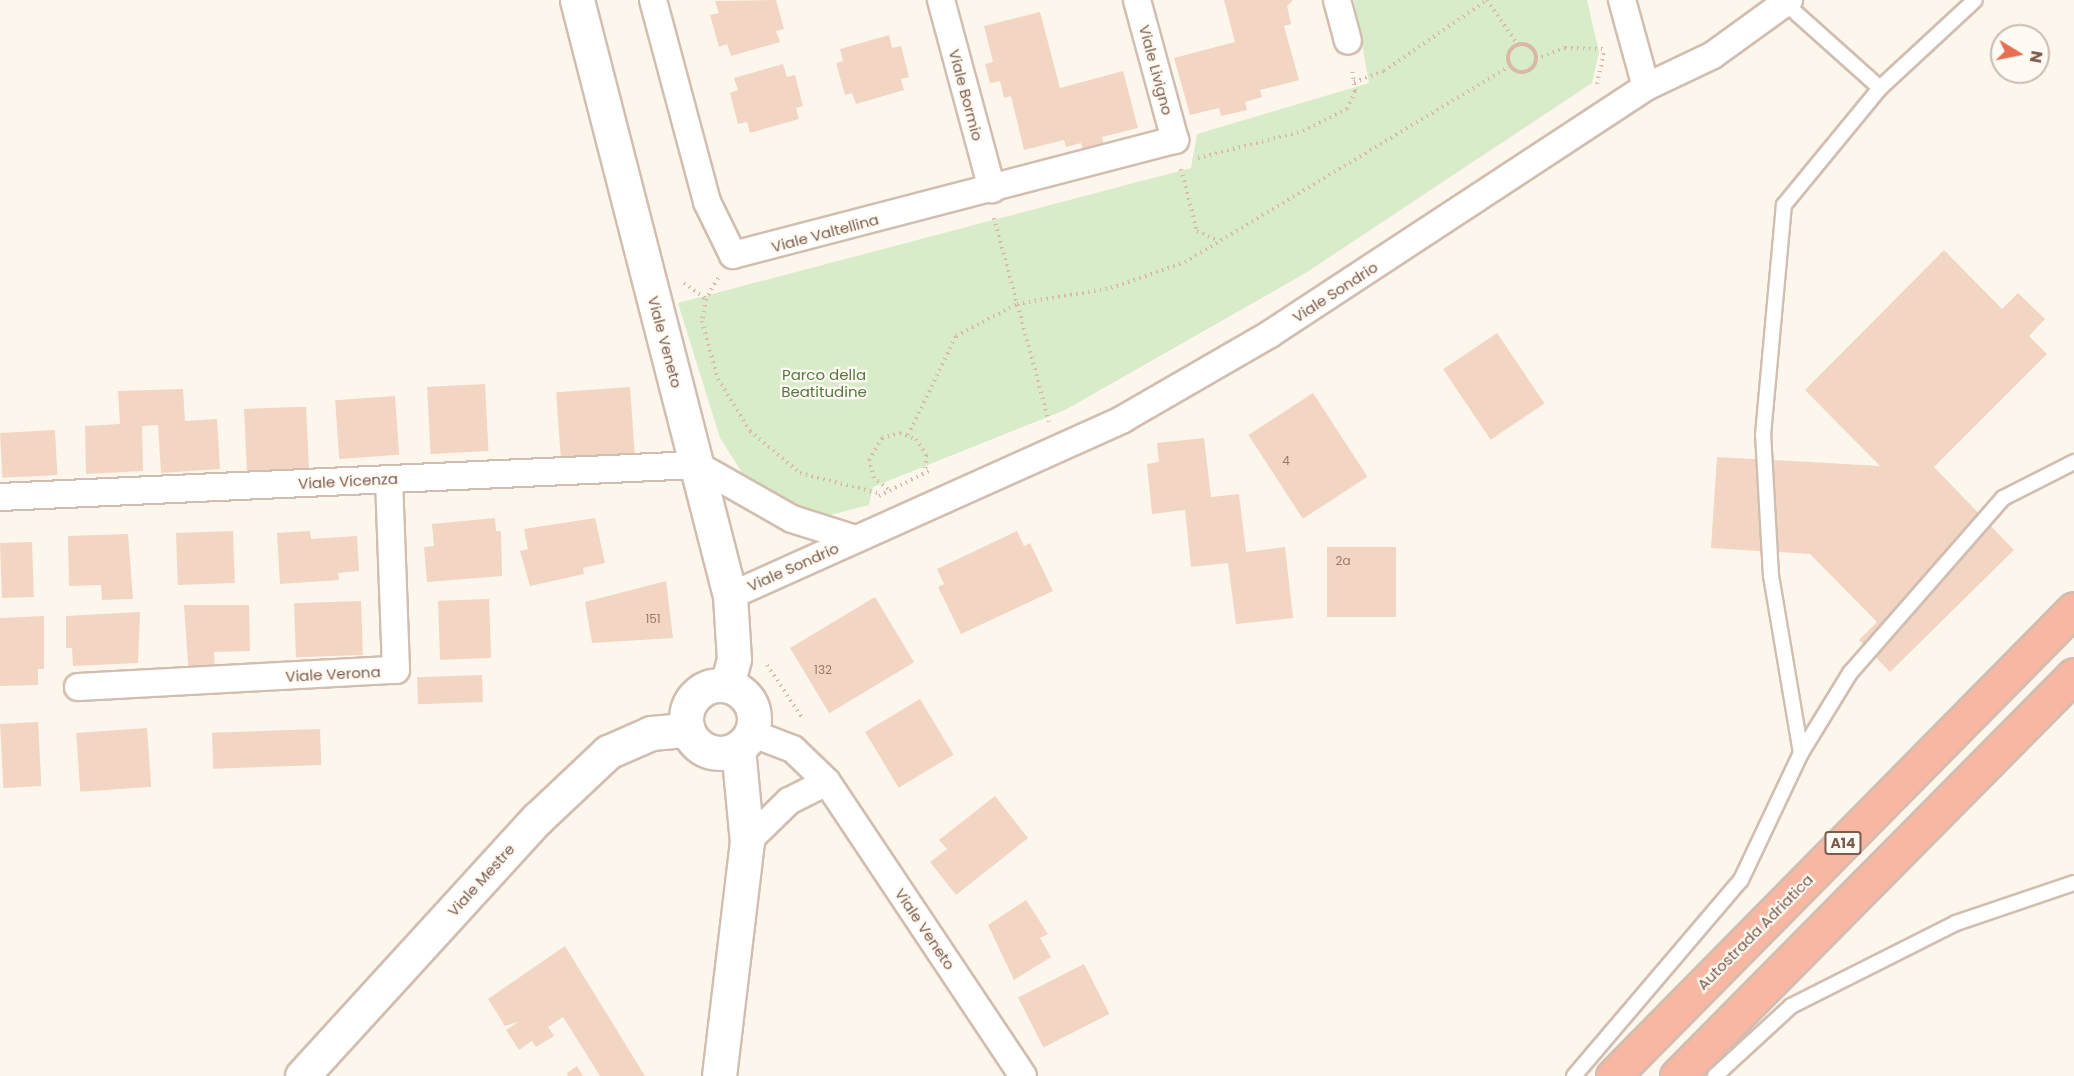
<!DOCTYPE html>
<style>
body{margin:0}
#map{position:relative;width:2074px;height:1076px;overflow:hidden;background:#fdf6ec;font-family:Poppins,sans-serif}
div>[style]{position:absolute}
.green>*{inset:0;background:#d8ecc9}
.building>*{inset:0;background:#f3d5c3;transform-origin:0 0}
.path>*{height:4px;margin-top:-2px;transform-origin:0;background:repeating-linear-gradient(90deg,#d9b8a5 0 1.5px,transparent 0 6px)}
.path>.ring{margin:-2px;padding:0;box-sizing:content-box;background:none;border:4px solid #d9b8a5;border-radius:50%}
.roads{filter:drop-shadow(2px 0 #d1beb0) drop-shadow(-2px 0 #d1beb0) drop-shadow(0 2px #d1beb0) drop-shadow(0 -2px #d1beb0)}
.lane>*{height:14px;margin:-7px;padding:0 7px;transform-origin:7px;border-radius:7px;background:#fff}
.street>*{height:26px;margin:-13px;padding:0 13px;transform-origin:13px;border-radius:13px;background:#fff}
.secondary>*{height:33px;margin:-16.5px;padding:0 16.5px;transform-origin:16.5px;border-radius:16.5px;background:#fff}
.secondary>.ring{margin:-16.5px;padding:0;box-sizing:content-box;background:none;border:33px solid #fff;border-radius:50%}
.highway>*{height:33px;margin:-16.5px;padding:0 16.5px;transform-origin:16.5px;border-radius:16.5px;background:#f7b7a3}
span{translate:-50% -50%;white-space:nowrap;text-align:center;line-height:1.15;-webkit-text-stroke:4.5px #fffaf3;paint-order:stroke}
.number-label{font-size:12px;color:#987a6a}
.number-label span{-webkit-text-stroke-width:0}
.shield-label span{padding:2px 4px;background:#fffaf3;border:2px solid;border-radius:4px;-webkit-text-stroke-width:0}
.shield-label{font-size:14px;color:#7a5c4d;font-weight:700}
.street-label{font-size:15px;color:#7a5c4d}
.park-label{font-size:15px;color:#537a41}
.north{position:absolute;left:1990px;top:24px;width:60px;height:60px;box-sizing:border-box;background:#fffaf3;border:2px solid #cabbb1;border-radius:50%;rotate:100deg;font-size:16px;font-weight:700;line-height:24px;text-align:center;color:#7a5c4d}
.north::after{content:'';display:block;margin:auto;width:21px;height:27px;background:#e76f51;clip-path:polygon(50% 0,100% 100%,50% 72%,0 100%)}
</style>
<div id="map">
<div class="green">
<div style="clip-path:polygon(1354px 0,1587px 0,1599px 52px,1592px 83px,1304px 274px,1065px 410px,873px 487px,869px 505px,830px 515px,796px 509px,743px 474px,720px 438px,678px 303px,1191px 168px,1197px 134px,1369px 83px)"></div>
</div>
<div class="building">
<div style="clip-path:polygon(776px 0,784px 29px,776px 31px,780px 42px,731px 56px,727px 44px,719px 47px,710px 15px,719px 13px,715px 1px)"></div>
<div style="clip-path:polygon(1224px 0,1293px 0,1287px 6px,1291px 24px,1284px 26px,1299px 80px,1260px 90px,1262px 97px,1245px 102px,1247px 110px,1221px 116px,1219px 108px,1190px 115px,1174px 58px,1235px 42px)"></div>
<div style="clip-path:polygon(1040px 12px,1060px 88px,1123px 71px,1138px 128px,1102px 137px,1105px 147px,1083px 152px,1081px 143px,1066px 147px,1064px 140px,1024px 150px,1011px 96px,1004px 98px,1000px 81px,990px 83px,985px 64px,993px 62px,984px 26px)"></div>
<div style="clip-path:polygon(889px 35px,892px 48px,901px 46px,909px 77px,901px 79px,904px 90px,856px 104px,852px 93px,845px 95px,836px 63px,843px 61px,840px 49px)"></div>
<div style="clip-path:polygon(783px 64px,787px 77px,795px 75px,803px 106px,796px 108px,799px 119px,750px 133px,747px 122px,738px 124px,730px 93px,738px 90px,734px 78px)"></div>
<div style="clip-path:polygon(1944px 250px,2002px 309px,2018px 293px,2045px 319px,2029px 336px,2047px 354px,1934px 467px,2014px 550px,1890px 672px,1859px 640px,1877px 622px,1810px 554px,1711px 548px,1717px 457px,1880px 466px,1805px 390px)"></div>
<div style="left:1497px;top:333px;width:85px;height:65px;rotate:56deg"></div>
<div style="left:485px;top:384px;width:67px;height:58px;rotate:87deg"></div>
<div style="left:630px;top:387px;width:67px;height:74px;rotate:86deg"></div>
<div style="clip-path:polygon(183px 389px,185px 421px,217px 419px,220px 469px,161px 473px,158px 425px,142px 426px,143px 471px,86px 474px,85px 426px,120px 424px,118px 391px)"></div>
<div style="left:1313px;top:393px;width:100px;height:77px;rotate:57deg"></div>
<div style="left:395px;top:396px;width:59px;height:60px;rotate:86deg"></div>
<div style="clip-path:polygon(297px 407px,306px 407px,309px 468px,247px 471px,244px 409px)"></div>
<div style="left:55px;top:430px;width:45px;height:55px;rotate:87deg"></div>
<div style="clip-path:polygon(1204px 438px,1211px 497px,1239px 494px,1246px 552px,1285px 547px,1293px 618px,1236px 624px,1228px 563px,1191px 567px,1185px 510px,1152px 514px,1147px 464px,1159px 462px,1157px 443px)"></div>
<div style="clip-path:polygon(495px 518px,496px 531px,501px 531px,502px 576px,427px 582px,424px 547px,434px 546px,432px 524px)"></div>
<div style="clip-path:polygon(595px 518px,605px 563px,583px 568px,584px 574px,530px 586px,520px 551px,528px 549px,524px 529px)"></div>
<div style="left:233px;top:531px;width:52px;height:57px;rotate:88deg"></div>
<div style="clip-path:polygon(310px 531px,311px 539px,357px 536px,359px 571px,338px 573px,339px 580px,280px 584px,277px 533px)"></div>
<div style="clip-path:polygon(1017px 531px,1024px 546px,1030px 543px,1053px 591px,961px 634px,938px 587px,944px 584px,937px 569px)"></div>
<div style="clip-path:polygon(128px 534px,133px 599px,102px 600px,101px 585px,69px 586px,68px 536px)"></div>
<div style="left:32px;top:542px;width:55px;height:32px;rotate:88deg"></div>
<div style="left:1327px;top:547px;width:69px;height:70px"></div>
<div style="clip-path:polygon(666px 581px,673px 638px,592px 643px,585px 602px)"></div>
<div style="left:875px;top:597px;width:76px;height:99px;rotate:59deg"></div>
<div style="left:489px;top:599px;width:59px;height:51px;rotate:88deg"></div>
<div style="left:361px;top:601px;width:54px;height:67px;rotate:88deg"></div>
<div style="clip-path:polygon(184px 605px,249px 605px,250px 651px,214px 652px,215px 676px,189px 678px)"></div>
<div style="clip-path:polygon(140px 612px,138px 663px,73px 666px,72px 648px,66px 648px,66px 616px)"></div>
<div style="clip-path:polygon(44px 616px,44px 669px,38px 669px,38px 685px,0 686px,0 618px)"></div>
<div style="left:482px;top:675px;width:27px;height:65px;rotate:88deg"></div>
<div style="left:920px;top:699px;width:65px;height:64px;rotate:59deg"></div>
<div style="left:38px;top:722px;width:64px;height:38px;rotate:87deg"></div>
<div style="left:147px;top:728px;width:59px;height:71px;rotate:86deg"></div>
<div style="left:320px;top:729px;width:36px;height:108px;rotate:88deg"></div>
<div style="clip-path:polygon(995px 796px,1028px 838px,956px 895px,930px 862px,947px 849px,939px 840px)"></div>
<div style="clip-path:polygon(1026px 900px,1048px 934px,1040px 938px,1051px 957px,1014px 980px,988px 925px)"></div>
<div style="clip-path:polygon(565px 946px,645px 1076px,600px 1076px,563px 1017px,548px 1027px,554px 1036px,536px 1047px,532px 1041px,519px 1050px,506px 1030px,518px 1022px,505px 1026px,488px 999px)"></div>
<div style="left:1084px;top:964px;width:56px;height:74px;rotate:63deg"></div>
<div style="clip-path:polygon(577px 1066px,583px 1076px,568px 1076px,567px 1073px)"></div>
</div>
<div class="path">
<div class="ring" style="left:1508px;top:44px;width:24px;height:24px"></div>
<div style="left:1536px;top:59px;width:31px;rotate:-21deg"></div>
<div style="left:1565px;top:48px;width:40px;rotate:1.4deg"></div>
<div style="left:1354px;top:82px;width:32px;rotate:-20deg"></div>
<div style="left:1384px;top:71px;width:125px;rotate:-34.6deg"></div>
<div style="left:1487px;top:0;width:55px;rotate:55.4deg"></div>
<div style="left:1597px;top:84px;width:35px;rotate:-78deg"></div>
<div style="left:1198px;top:158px;width:108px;rotate:-14.4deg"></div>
<div style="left:1303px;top:131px;width:49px;rotate:-26.6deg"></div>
<div style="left:1347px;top:109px;width:20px;rotate:-66deg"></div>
<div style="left:1355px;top:91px;width:22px;rotate:-98deg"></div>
<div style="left:1181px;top:169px;width:64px;rotate:75.5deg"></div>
<div style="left:1197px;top:231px;width:24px;rotate:24deg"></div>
<div style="left:994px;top:218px;width:211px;rotate:74.9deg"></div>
<div style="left:718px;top:278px;width:24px;rotate:120deg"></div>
<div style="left:706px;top:299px;width:22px;rotate:100deg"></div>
<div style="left:702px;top:321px;width:60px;rotate:74.6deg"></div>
<div style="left:718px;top:379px;width:61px;rotate:58.4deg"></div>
<div style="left:750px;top:431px;width:65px;rotate:40deg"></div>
<div style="left:800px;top:473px;width:81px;rotate:14.4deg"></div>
<div style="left:684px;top:283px;width:27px;rotate:36deg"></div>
<div style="left:908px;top:435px;width:110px;rotate:-64.1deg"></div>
<div style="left:956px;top:336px;width:69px;rotate:-27.7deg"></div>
<div style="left:1017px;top:304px;width:95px;rotate:-9.7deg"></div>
<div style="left:1111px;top:288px;width:78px;rotate:-19.4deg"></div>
<div style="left:1185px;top:262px;width:380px;rotate:-31.1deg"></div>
<div style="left:888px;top:489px;width:18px;rotate:-142deg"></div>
<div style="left:874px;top:478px;width:19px;rotate:-106deg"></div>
<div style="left:869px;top:460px;width:26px;rotate:-59deg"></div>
<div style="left:882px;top:438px;width:19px;rotate:-16deg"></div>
<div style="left:900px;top:433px;width:17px;rotate:21deg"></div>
<div style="left:916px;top:439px;width:19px;rotate:58deg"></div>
<div style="left:926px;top:455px;width:17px;rotate:93deg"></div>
<div style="left:879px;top:496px;width:58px;rotate:-26.6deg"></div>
<div style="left:767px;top:665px;width:65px;rotate:56.3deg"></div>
</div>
<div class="roads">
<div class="lane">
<div style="left:1786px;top:4px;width:126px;rotate:41.8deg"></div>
<div style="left:1801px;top:753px;width:180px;rotate:-99.6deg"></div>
<div style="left:1771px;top:576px;width:141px;rotate:-93.2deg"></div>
<div style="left:1763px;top:435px;width:231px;rotate:-84.8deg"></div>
<div style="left:1784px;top:205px;width:151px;rotate:-50.6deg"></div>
<div style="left:1880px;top:88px;width:129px;rotate:-42.8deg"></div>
<div style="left:1574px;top:1076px;width:257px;rotate:-49.6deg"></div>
<div style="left:1741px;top:880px;width:140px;rotate:-64.7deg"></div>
<div style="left:1801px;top:753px;width:94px;rotate:-58.5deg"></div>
<div style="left:1850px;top:673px;width:232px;rotate:-48.8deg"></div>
<div style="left:2003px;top:498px;width:80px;rotate:-26.9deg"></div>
<div style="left:1715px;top:1076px;width:103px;rotate:-42.6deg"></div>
<div style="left:1791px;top:1006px;width:185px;rotate:-26.7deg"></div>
<div style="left:1956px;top:923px;width:125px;rotate:-18.7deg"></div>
</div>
<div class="street">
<div style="left:653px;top:0;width:209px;rotate:75deg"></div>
<div style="left:707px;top:202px;width:59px;rotate:63.9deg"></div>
<div style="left:733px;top:255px;width:457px;rotate:-14.6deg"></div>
<div style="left:1175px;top:140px;width:145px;rotate:-105.2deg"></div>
<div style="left:941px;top:0;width:196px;rotate:74.9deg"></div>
<div style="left:1337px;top:0;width:42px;rotate:75deg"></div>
<div style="left:1622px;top:0;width:90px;rotate:74.6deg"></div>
<div style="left:0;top:497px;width:698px;rotate:-2.63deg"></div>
<div style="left:697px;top:465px;width:109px;rotate:29.6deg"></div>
<div style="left:792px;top:519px;width:67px;rotate:17.4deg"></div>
<div style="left:730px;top:596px;width:431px;rotate:-24.2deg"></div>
<div style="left:1123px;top:419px;width:170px;rotate:-30deg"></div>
<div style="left:1270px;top:334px;width:450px;rotate:-33.3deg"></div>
<div style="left:1646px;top:87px;width:74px;rotate:-25.5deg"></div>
<div style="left:1713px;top:55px;width:94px;rotate:-35.9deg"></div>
<div style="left:78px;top:687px;width:318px;rotate:-3.1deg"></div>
<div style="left:396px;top:670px;width:191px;rotate:-92.1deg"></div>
<div style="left:751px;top:733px;width:45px;rotate:20.9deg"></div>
<div style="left:793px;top:749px;width:47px;rotate:44.1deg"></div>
<div style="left:827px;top:782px;width:353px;rotate:56.3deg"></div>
<div style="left:747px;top:842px;width:59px;rotate:-44.3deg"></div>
<div style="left:789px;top:801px;width:42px;rotate:-26.6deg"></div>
</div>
<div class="secondary">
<div style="left:577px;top:0;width:615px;rotate:75.6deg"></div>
<div style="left:730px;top:596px;width:63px;rotate:86.4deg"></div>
<div style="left:734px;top:659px;width:27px;rotate:105deg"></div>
<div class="ring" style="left:686px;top:685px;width:35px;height:35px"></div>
<div style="left:302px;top:1076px;width:348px;rotate:-47.6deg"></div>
<div style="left:537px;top:819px;width:98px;rotate:-43.3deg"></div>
<div style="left:608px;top:752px;width:47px;rotate:-23.8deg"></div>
<div style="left:651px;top:733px;width:37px;rotate:-5deg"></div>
<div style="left:719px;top:1076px;width:236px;rotate:-83.2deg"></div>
<div style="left:747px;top:842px;width:94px;rotate:-95.5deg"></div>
</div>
<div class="highway">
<div style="left:1613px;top:1076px;width:656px;rotate:-45.37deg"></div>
<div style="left:1677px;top:1076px;width:564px;rotate:-45.29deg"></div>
</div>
</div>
<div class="number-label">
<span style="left:1286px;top:461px">4</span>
<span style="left:1343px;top:561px">2a</span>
<span style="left:653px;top:619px">151</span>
<span style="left:823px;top:670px">132</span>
</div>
<div class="shield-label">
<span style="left:1843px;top:843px">A14</span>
</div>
<div class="street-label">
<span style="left:1156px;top:70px;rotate:75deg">Viale Livigno</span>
<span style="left:966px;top:95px;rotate:75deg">Viale Bormio</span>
<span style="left:825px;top:233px;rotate:-15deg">Viale Valtellina</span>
<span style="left:1335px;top:292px;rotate:-33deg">Viale Sondrio</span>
<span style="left:665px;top:342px;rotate:75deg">Viale Veneto</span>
<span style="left:348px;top:481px;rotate:-3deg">Viale Vicenza</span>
<span style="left:793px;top:567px;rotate:-24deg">Viale Sondrio</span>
<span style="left:333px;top:674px;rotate:-3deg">Viale Verona</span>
<span style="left:481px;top:880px;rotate:-48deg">Viale Mestre</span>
<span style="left:925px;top:929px;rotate:56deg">Viale Veneto</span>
<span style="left:1755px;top:932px;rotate:-45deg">Autostrada Adriatica</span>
</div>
<div class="park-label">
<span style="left:824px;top:383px">Parco della<br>Beatitudine</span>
</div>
<div class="north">N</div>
</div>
